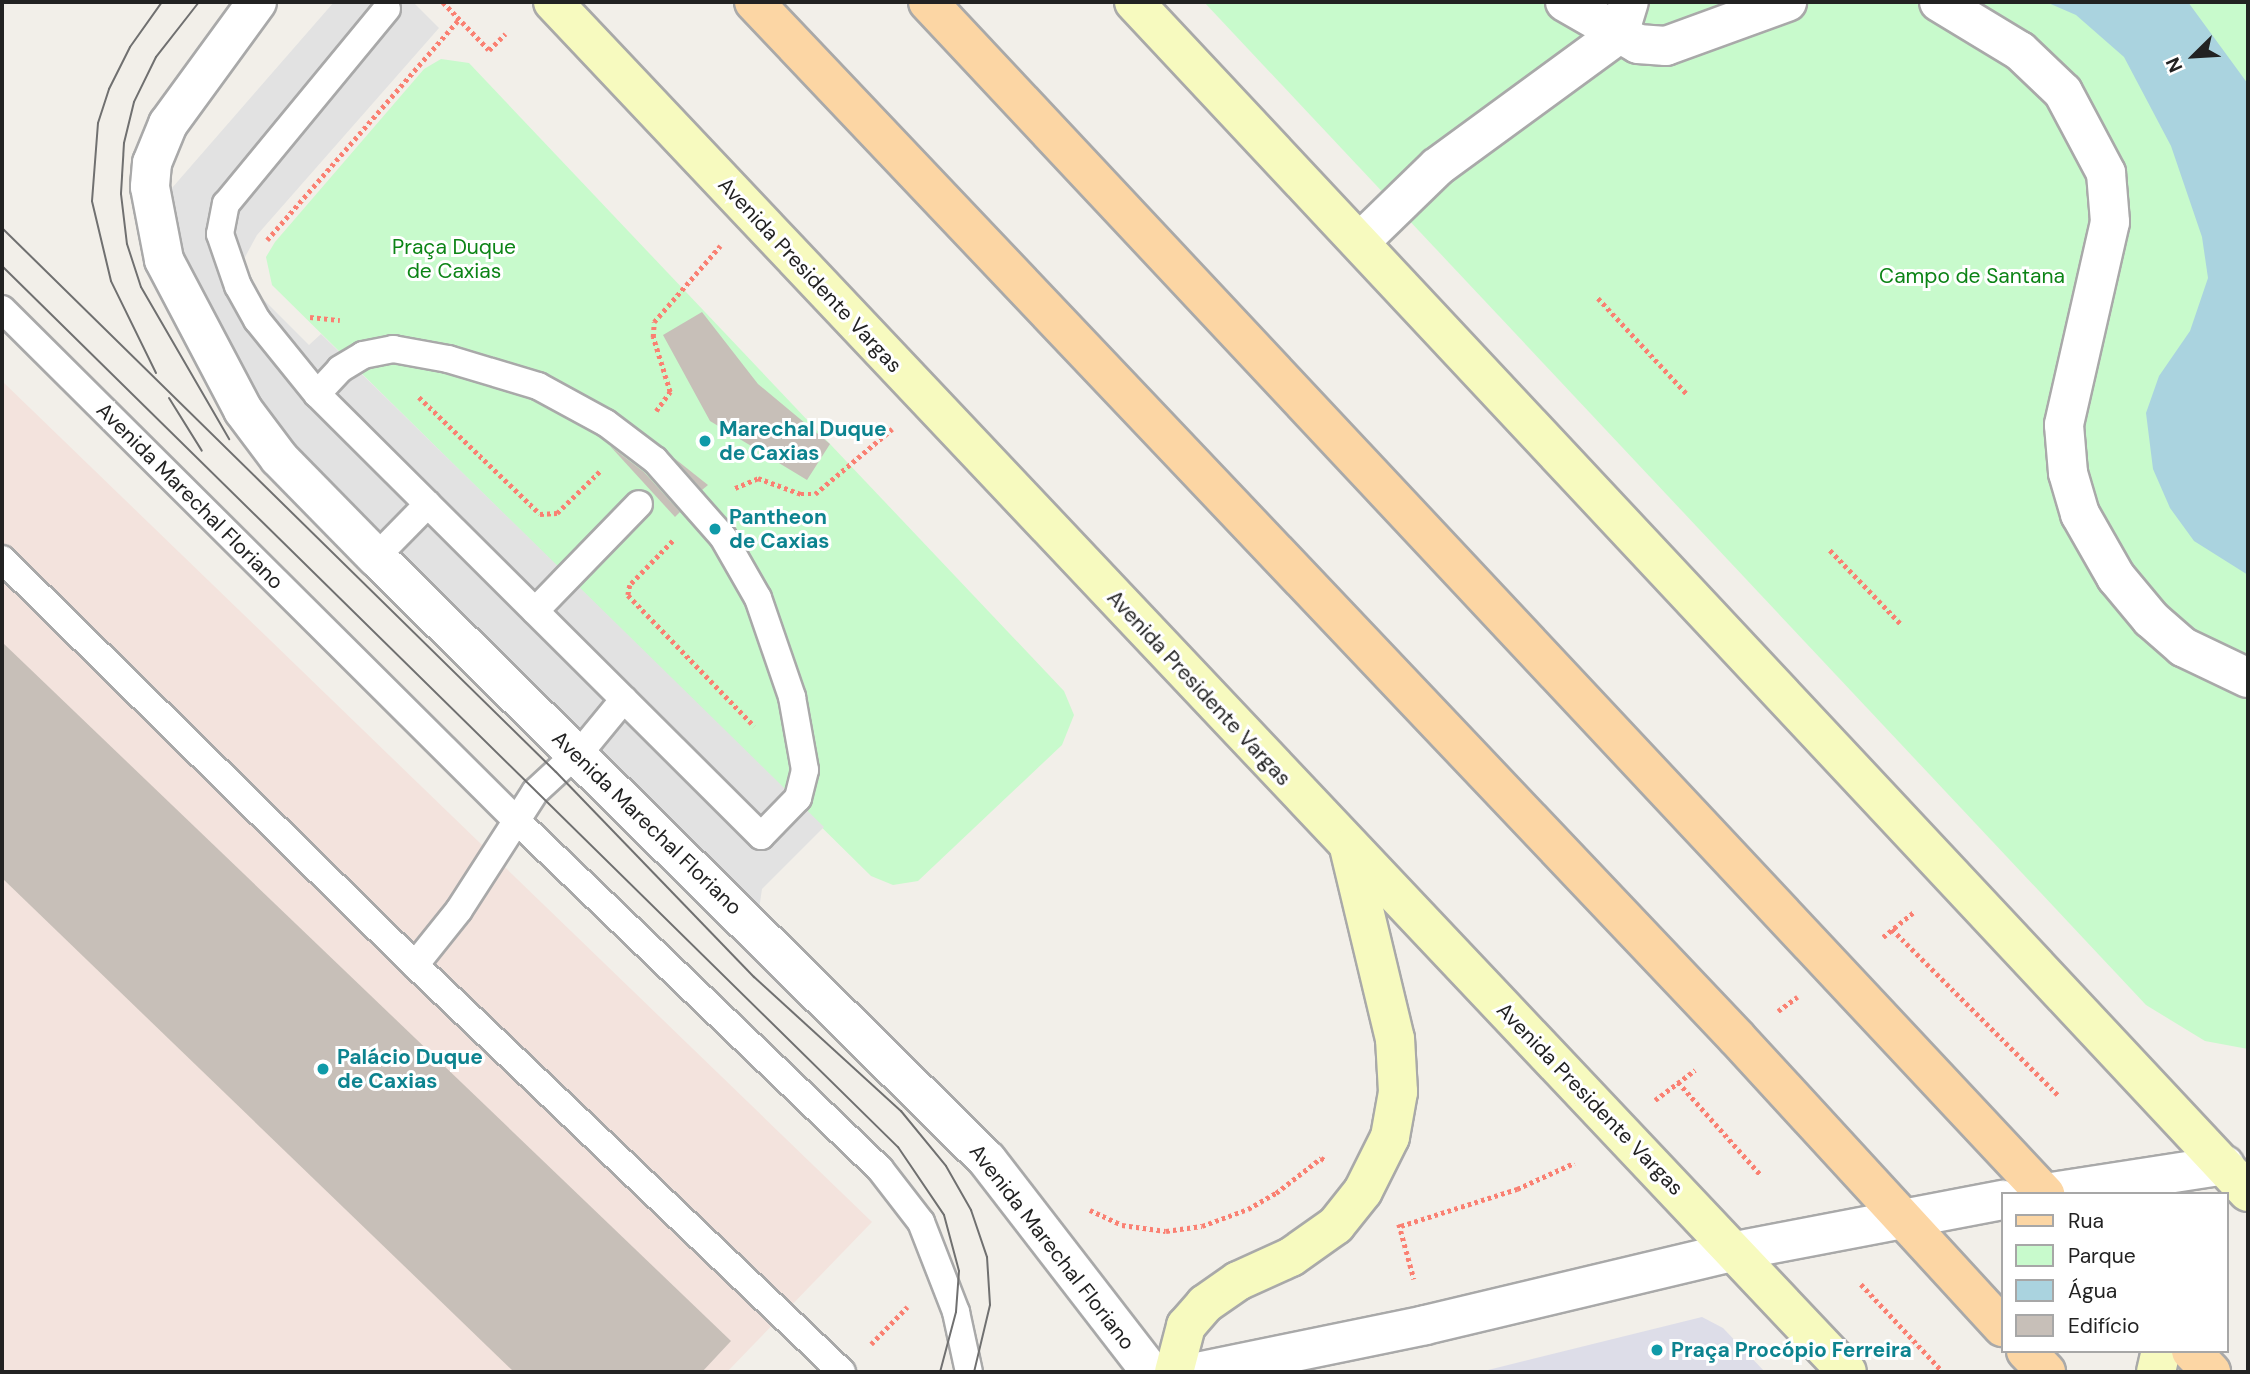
<!DOCTYPE html>
<meta charset="utf-8">
<style>
body{margin:0}
#map{position:relative;width:2250px;height:1374px;overflow:hidden;background:#f2efe9;font-family:"DM Sans",sans-serif}
div>[style]{position:absolute}
.military>*{inset:0;background:#f3e3dd}
.park>*{inset:0;background:#c8facc}
.parking>*{inset:0;background:#e2e2e2}
.plaza>*{inset:0;background:#dddde8}
.water>*{inset:0;background:#aad3df}
.building>*{inset:0;background:#c7bfb8}
.path>*{height:4.5px;margin-top:-2.25px;transform-origin:0;background:repeating-linear-gradient(90deg,#fa8072 0 3.5px,transparent 0 7px)}
.roads{filter:drop-shadow(2px 0 #a9a9a9) drop-shadow(-2px 0 #a9a9a9) drop-shadow(0 2px #a9a9a9) drop-shadow(0 -2px #a9a9a9)}
.service>*{height:26px;margin:-13px;padding:0 13px;transform-origin:13px;border-radius:13px;background:#fff}
.pedestrian>*{height:38px;margin:-19px;padding:0 19px;transform-origin:19px;border-radius:19px;background:#fff}
.minor>*{height:38px;margin:-19px;padding:0 19px;transform-origin:19px;border-radius:19px;background:#fff}
.tertiary>*{height:38px;margin:-19px;padding:0 19px;transform-origin:19px;border-radius:19px;background:#fff}
.secondary>*{height:38px;margin:-19px;padding:0 19px;transform-origin:19px;border-radius:19px;background:#f7fabf}
.primary>*{height:38px;margin:-19px;padding:0 19px;transform-origin:19px;border-radius:19px;background:#fcd6a4}
.tram>*{height:2px;margin:-1px;padding:0 1px;transform-origin:1px;border-radius:1px;background:#707070}
.dots>*{width:19px;height:19px;translate:-50% -50%;box-sizing:border-box;border:4px solid #fff;border-radius:50%}
span{translate:-50% -50%;white-space:nowrap;text-align:center;line-height:1.15;-webkit-text-stroke:6px #fff;paint-order:stroke}
.park-label{font-size:21px;color:#0c8416}
.street-label{font-size:21px;color:#222}
.culture-label{font-size:21px;color:#0d838f;font-weight:700}
.left{translate:0 -50%;text-align:left}
.frame{position:absolute;inset:0;border:4px solid #222;pointer-events:none}
.legend{position:absolute;left:2001px;top:1192px;width:228px;height:161px;box-sizing:border-box;background:#fff;border:2px solid #a7a7a7;margin:0;padding:9px 12px;list-style:none;font-size:21px;color:#222}
.legend li{display:flex;align-items:center;gap:14px;height:35px}
.legend b{width:35px;border:2px solid #a7a7a7}
.north{position:absolute;left:2159px;top:21px;width:70px;height:70px;-webkit-text-stroke:5px #fff;paint-order:stroke;rotate:246deg;font-size:19px;font-weight:700;line-height:28px;text-align:center;color:#222}
.north::after{content:'';display:block;margin:auto;width:24px;height:32px;background:#222;clip-path:polygon(50% 0,100% 100%,50% 72%,0 100%)}
</style>
<div id="map">
<div class="military">
<div style="clip-path:polygon(2px 381px,872px 1222px,727px 1372px,2px 1372px)"></div>
</div>
<div class="park">
<div style="clip-path:polygon(1204px 2px,2248px 2px,2248px 1049px,2205px 1041px,2146px 1005px)"></div>
<div style="clip-path:polygon(441px 59px,469px 63px,1064px 691px,1074px 715px,1062px 745px,918px 881px,893px 885px,871px 876px,272px 285px,266px 257px,275px 242px,424px 69px)"></div>
</div>
<div class="parking">
<div style="clip-path:polygon(334px 2px,413px 2px,439px 28px,257px 235px,244px 259px,250px 286px,309px 345px,321px 334px,824px 827px,762px 889px,758px 916px,290px 454px,188px 286px,165px 196px)"></div>
</div>
<div class="plaza">
<div style="clip-path:polygon(1702px 1317px,1723px 1328px,1765px 1372px,1480px 1372px)"></div>
</div>
<div class="water">
<div style="clip-path:polygon(2046px 2px,2188px 2px,2248px 84px,2248px 575px,2194px 541px,2170px 508px,2153px 469px,2146px 413px,2159px 376px,2190px 331px,2208px 278px,2202px 237px,2171px 146px,2124px 57px,2076px 15px)"></div>
</div>
<div class="building">
<div style="clip-path:polygon(702px 312px,758px 384px,830px 444px,807px 480px,710px 421px,663px 335px)"></div>
<div style="clip-path:polygon(610px 446px,644px 472px,680px 512px,675px 517px)"></div>
<div style="clip-path:polygon(674px 458px,708px 485px,702px 490px)"></div>
<div style="clip-path:polygon(2px 642px,731px 1341px,702px 1372px,514px 1372px,2px 878px)"></div>
</div>
<div class="path">
<div style="left:443px;top:2px;width:66px;rotate:46.2deg"></div>
<div style="left:489px;top:50px;width:23px;rotate:-45deg"></div>
<div style="left:267px;top:240px;width:293px;rotate:-49deg"></div>
<div style="left:1598px;top:298px;width:131px;rotate:47.2deg"></div>
<div style="left:310px;top:317px;width:30px;rotate:6deg"></div>
<div style="left:419px;top:397px;width:168px;rotate:44deg"></div>
<div style="left:540px;top:514px;width:17px;rotate:-3deg"></div>
<div style="left:557px;top:513px;width:60px;rotate:-44.3deg"></div>
<div style="left:656px;top:411px;width:24px;rotate:-54deg"></div>
<div style="left:670px;top:392px;width:58px;rotate:-107.2deg"></div>
<div style="left:653px;top:337px;width:15px;rotate:-86deg"></div>
<div style="left:654px;top:322px;width:101px;rotate:-49deg"></div>
<div style="left:735px;top:488px;width:25px;rotate:-23deg"></div>
<div style="left:758px;top:478px;width:46px;rotate:20.4deg"></div>
<div style="left:801px;top:494px;width:14px"></div>
<div style="left:815px;top:494px;width:101px;rotate:-40.2deg"></div>
<div style="left:673px;top:541px;width:62px;rotate:134.3deg"></div>
<div style="left:630px;top:585px;width:10px;rotate:101deg"></div>
<div style="left:628px;top:595px;width:182px;rotate:46.1deg"></div>
<div style="left:1830px;top:550px;width:104px;rotate:46.2deg"></div>
<div style="left:1892px;top:929px;width:236px;rotate:45deg"></div>
<div style="left:1883px;top:937px;width:41px;rotate:-39.1deg"></div>
<div style="left:1778px;top:1011px;width:24px;rotate:-36deg"></div>
<div style="left:1678px;top:1082px;width:123px;rotate:48.3deg"></div>
<div style="left:1655px;top:1100px;width:50px;rotate:-36.9deg"></div>
<div style="left:1090px;top:1210px;width:35px;rotate:25deg"></div>
<div style="left:1122px;top:1225px;width:44px;rotate:7.8deg"></div>
<div style="left:1166px;top:1231px;width:36px;rotate:-8deg"></div>
<div style="left:1202px;top:1226px;width:49px;rotate:-20.3deg"></div>
<div style="left:1248px;top:1209px;width:32px;rotate:-30deg"></div>
<div style="left:1276px;top:1193px;width:57px;rotate:-37.9deg"></div>
<div style="left:1321px;top:1158px;width:6px;rotate:31deg"></div>
<div style="left:1399px;top:1224px;width:57px;rotate:74.7deg"></div>
<div style="left:1401px;top:1226px;width:122px;rotate:-17.7deg"></div>
<div style="left:1517px;top:1189px;width:63px;rotate:-24.5deg"></div>
<div style="left:1861px;top:1284px;width:120px;rotate:47deg"></div>
<div style="left:871px;top:1344px;width:52px;rotate:-45.8deg"></div>
</div>
<div class="roads">
<div class="service">
<div style="left:2px;top:309px;width:723px;rotate:44.83deg"></div>
<div style="left:515px;top:819px;width:506px;rotate:43.8deg"></div>
<div style="left:880px;top:1169px;width:67px;rotate:52.3deg"></div>
<div style="left:921px;top:1222px;width:97px;rotate:68.7deg"></div>
<div style="left:956px;top:1312px;width:61px;rotate:77.8deg"></div>
<div style="left:317px;top:394px;width:34px;rotate:-47deg"></div>
<div style="left:340px;top:369px;width:27px;rotate:-31deg"></div>
<div style="left:363px;top:355px;width:31px;rotate:-11deg"></div>
<div style="left:393px;top:349px;width:56px;rotate:10.3deg"></div>
<div style="left:448px;top:359px;width:94px;rotate:16.7deg"></div>
<div style="left:538px;top:386px;width:77px;rotate:28.6deg"></div>
<div style="left:606px;top:423px;width:61px;rotate:37.1deg"></div>
<div style="left:655px;top:460px;width:103px;rotate:48.6deg"></div>
<div style="left:723px;top:537px;width:70px;rotate:60.2deg"></div>
<div style="left:758px;top:598px;width:105px;rotate:71deg"></div>
<div style="left:792px;top:697px;width:74px;rotate:79.9deg"></div>
<div style="left:805px;top:770px;width:29px;rotate:104deg"></div>
<div style="left:798px;top:798px;width:53px;rotate:134.2deg"></div>
<div style="left:761px;top:836px;width:626px;rotate:-135.13deg"></div>
<div style="left:317px;top:394px;width:95px;rotate:-129deg"></div>
<div style="left:257px;top:320px;width:39px;rotate:-119deg"></div>
<div style="left:238px;top:286px;width:55px;rotate:-109.1deg"></div>
<div style="left:220px;top:234px;width:31px;rotate:-79deg"></div>
<div style="left:226px;top:204px;width:253px;rotate:-50.5deg"></div>
<div style="left:376px;top:557px;width:74px;rotate:-45.5deg"></div>
<div style="left:2px;top:559px;width:579px;rotate:44.51deg"></div>
<div style="left:415px;top:965px;width:590px;rotate:43.63deg"></div>
<div style="left:535px;top:611px;width:149px;rotate:-45.8deg"></div>
<div style="left:415px;top:965px;width:70px;rotate:-51.3deg"></div>
<div style="left:459px;top:910px;width:140px;rotate:-57.2deg"></div>
<div style="left:535px;top:792px;width:71px;rotate:-42.7deg"></div>
<div style="left:587px;top:744px;width:58px;rotate:-50.6deg"></div>
</div>
<div class="pedestrian">
<div style="left:1565px;top:2px;width:84px;rotate:29.9deg"></div>
<div style="left:1638px;top:44px;width:28px;rotate:4deg"></div>
<div style="left:1666px;top:46px;width:129px;rotate:-20deg"></div>
<div style="left:1939px;top:2px;width:95px;rotate:31.2deg"></div>
<div style="left:2020px;top:51px;width:59px;rotate:43.6deg"></div>
<div style="left:2063px;top:92px;width:92px;rotate:62deg"></div>
<div style="left:2106px;top:173px;width:49px;rotate:85.3deg"></div>
<div style="left:2110px;top:222px;width:208px;rotate:102.8deg"></div>
<div style="left:2064px;top:425px;width:48px;rotate:85.2deg"></div>
<div style="left:2068px;top:473px;width:43px;rotate:73.7deg"></div>
<div style="left:2080px;top:514px;width:73px;rotate:60.3deg"></div>
<div style="left:2116px;top:577px;width:55px;rotate:50.2deg"></div>
<div style="left:2151px;top:619px;width:43px;rotate:41.2deg"></div>
<div style="left:2183px;top:647px;width:72px;rotate:25.5deg"></div>
<div style="left:1360px;top:242px;width:107px;rotate:-44.2deg"></div>
<div style="left:1437px;top:167px;width:225px;rotate:-36.2deg"></div>
<div style="left:1619px;top:34px;width:34px;rotate:-73deg"></div>
</div>
<div class="minor">
<div style="left:257px;top:2px;width:151px;rotate:126.1deg"></div>
<div style="left:168px;top:124px;width:42px;rotate:112.3deg"></div>
<div style="left:152px;top:163px;width:24px;rotate:95deg"></div>
<div style="left:150px;top:187px;width:74px;rotate:79.1deg"></div>
<div style="left:164px;top:260px;width:170px;rotate:62.2deg"></div>
<div style="left:243px;top:410px;width:60px;rotate:53.1deg"></div>
<div style="left:279px;top:458px;width:139px;rotate:45.6deg"></div>
<div style="left:376px;top:557px;width:858px;rotate:44.62deg"></div>
<div style="left:987px;top:1160px;width:268px;rotate:52.3deg"></div>
</div>
<div class="tertiary">
<div style="left:2038px;top:1194px;width:189px;rotate:-8.8deg"></div>
<div style="left:1197px;top:1372px;width:233px;rotate:-11.6deg"></div>
<div style="left:1425px;top:1325px;width:319px;rotate:-13.4deg"></div>
<div style="left:1735px;top:1251px;width:273px;rotate:-10.8deg"></div>
</div>
<div class="secondary">
<div style="left:553px;top:2px;width:1884px;rotate:46.63deg"></div>
<div style="left:1134px;top:2px;width:1630px;rotate:46.89deg"></div>
<div style="left:1174px;top:1372px;width:48px;rotate:-75.4deg"></div>
<div style="left:1186px;top:1326px;width:29px;rotate:-49deg"></div>
<div style="left:1205px;top:1304px;width:40px;rotate:-34.9deg"></div>
<div style="left:1238px;top:1281px;width:58px;rotate:-24.4deg"></div>
<div style="left:1291px;top:1257px;width:55px;rotate:-35.4deg"></div>
<div style="left:1336px;top:1225px;width:43px;rotate:-51.5deg"></div>
<div style="left:1363px;top:1191px;width:60px;rotate:-63.4deg"></div>
<div style="left:1390px;top:1137px;width:46px;rotate:-79.9deg"></div>
<div style="left:1398px;top:1092px;width:53px;rotate:-93.2deg"></div>
<div style="left:1395px;top:1039px;width:196px;rotate:-103.5deg"></div>
<div style="left:2156px;top:1372px;width:22px;rotate:-77deg"></div>
</div>
<div class="primary">
<div style="left:754px;top:2px;width:1428px;rotate:46.5deg"></div>
<div style="left:1737px;top:1038px;width:393px;rotate:47.4deg"></div>
<div style="left:928px;top:2px;width:1634px;rotate:46.86deg"></div>
<div style="left:2026px;top:1351px;width:29px;rotate:46deg"></div>
<div style="left:2191px;top:1351px;width:29px;rotate:46deg"></div>
</div>
</div>
<div class="tram">
<div style="left:199px;top:2px;width:70px;rotate:128deg"></div>
<div style="left:156px;top:57px;width:50px;rotate:116.1deg"></div>
<div style="left:134px;top:102px;width:42px;rotate:103.7deg"></div>
<div style="left:124px;top:143px;width:51px;rotate:93.4deg"></div>
<div style="left:121px;top:194px;width:50px;rotate:83.2deg"></div>
<div style="left:127px;top:244px;width:45px;rotate:72deg"></div>
<div style="left:141px;top:287px;width:176px;rotate:59.9deg"></div>
<div style="left:2px;top:228px;width:776px;rotate:44.48deg"></div>
<div style="left:556px;top:772px;width:285px;rotate:46deg"></div>
<div style="left:754px;top:977px;width:199px;rotate:42.4deg"></div>
<div style="left:901px;top:1111px;width:71px;rotate:50.7deg"></div>
<div style="left:946px;top:1166px;width:51px;rotate:60.4deg"></div>
<div style="left:971px;top:1210px;width:50px;rotate:71.2deg"></div>
<div style="left:987px;top:1257px;width:48px;rotate:86.4deg"></div>
<div style="left:990px;top:1305px;width:69px;rotate:103.4deg"></div>
<div style="left:2px;top:266px;width:1257px;rotate:44.52deg"></div>
<div style="left:898px;top:1147px;width:82px;rotate:55.9deg"></div>
<div style="left:944px;top:1215px;width:58px;rotate:75deg"></div>
<div style="left:959px;top:1271px;width:41px;rotate:94.2deg"></div>
<div style="left:956px;top:1312px;width:62px;rotate:104.9deg"></div>
<div style="left:156px;top:373px;width:102px;rotate:-116.1deg"></div>
<div style="left:111px;top:281px;width:82px;rotate:-103.4deg"></div>
<div style="left:92px;top:201px;width:78px;rotate:-85.6deg"></div>
<div style="left:98px;top:123px;width:36px;rotate:-72deg"></div>
<div style="left:109px;top:89px;width:47px;rotate:-63.4deg"></div>
<div style="left:130px;top:47px;width:55px;rotate:-54.6deg"></div>
<div style="left:169px;top:398px;width:62px;rotate:58.1deg"></div>
</div>
<div class="dots">
<div style="left:705px;top:441px;background:#0f9aa8"></div>
<div style="left:715px;top:529px;background:#0f9aa8"></div>
<div style="left:323px;top:1069px;background:#0f9aa8"></div>
<div style="left:1657px;top:1350px;background:#0f9aa8"></div>
</div>
<div class="park-label">
<span style="left:454px;top:259px">Praça Duque<br>de Caxias</span>
<span style="left:1972px;top:276px">Campo de Santana</span>
</div>
<div class="street-label">
<span style="left:810px;top:275px;rotate:47deg">Avenida Presidente Vargas</span>
<span style="left:190px;top:496px;rotate:45deg">Avenida Marechal Floriano</span>
<span style="left:1199px;top:688px;rotate:47deg">Avenida Presidente Vargas</span>
<span style="left:647px;top:823px;rotate:44deg">Avenida Marechal Floriano</span>
<span style="left:1590px;top:1099px;rotate:46deg">Avenida Presidente Vargas</span>
<span style="left:1052px;top:1247px;rotate:52deg">Avenida Marechal Floriano</span>
</div>
<div class="culture-label">
<span class="left" style="left:719px;top:441px">Marechal Duque<br>de Caxias</span>
<span class="left" style="left:729px;top:529px">Pantheon<br>de Caxias</span>
<span class="left" style="left:337px;top:1069px">Palácio Duque<br>de Caxias</span>
<span class="left" style="left:1671px;top:1350px">Praça Procópio Ferreira</span>
</div>
<div class="frame"></div>
<ul class="legend">
<li><b style="height:9px;background:#fcd6a4"></b>Rua</li>
<li><b style="height:19px;background:#c8facc"></b>Parque</li>
<li><b style="height:19px;background:#aad3df"></b>Água</li>
<li><b style="height:19px;background:#c7bfb8"></b>Edifício</li>
</ul>
<div class="north">N</div>
</div>
